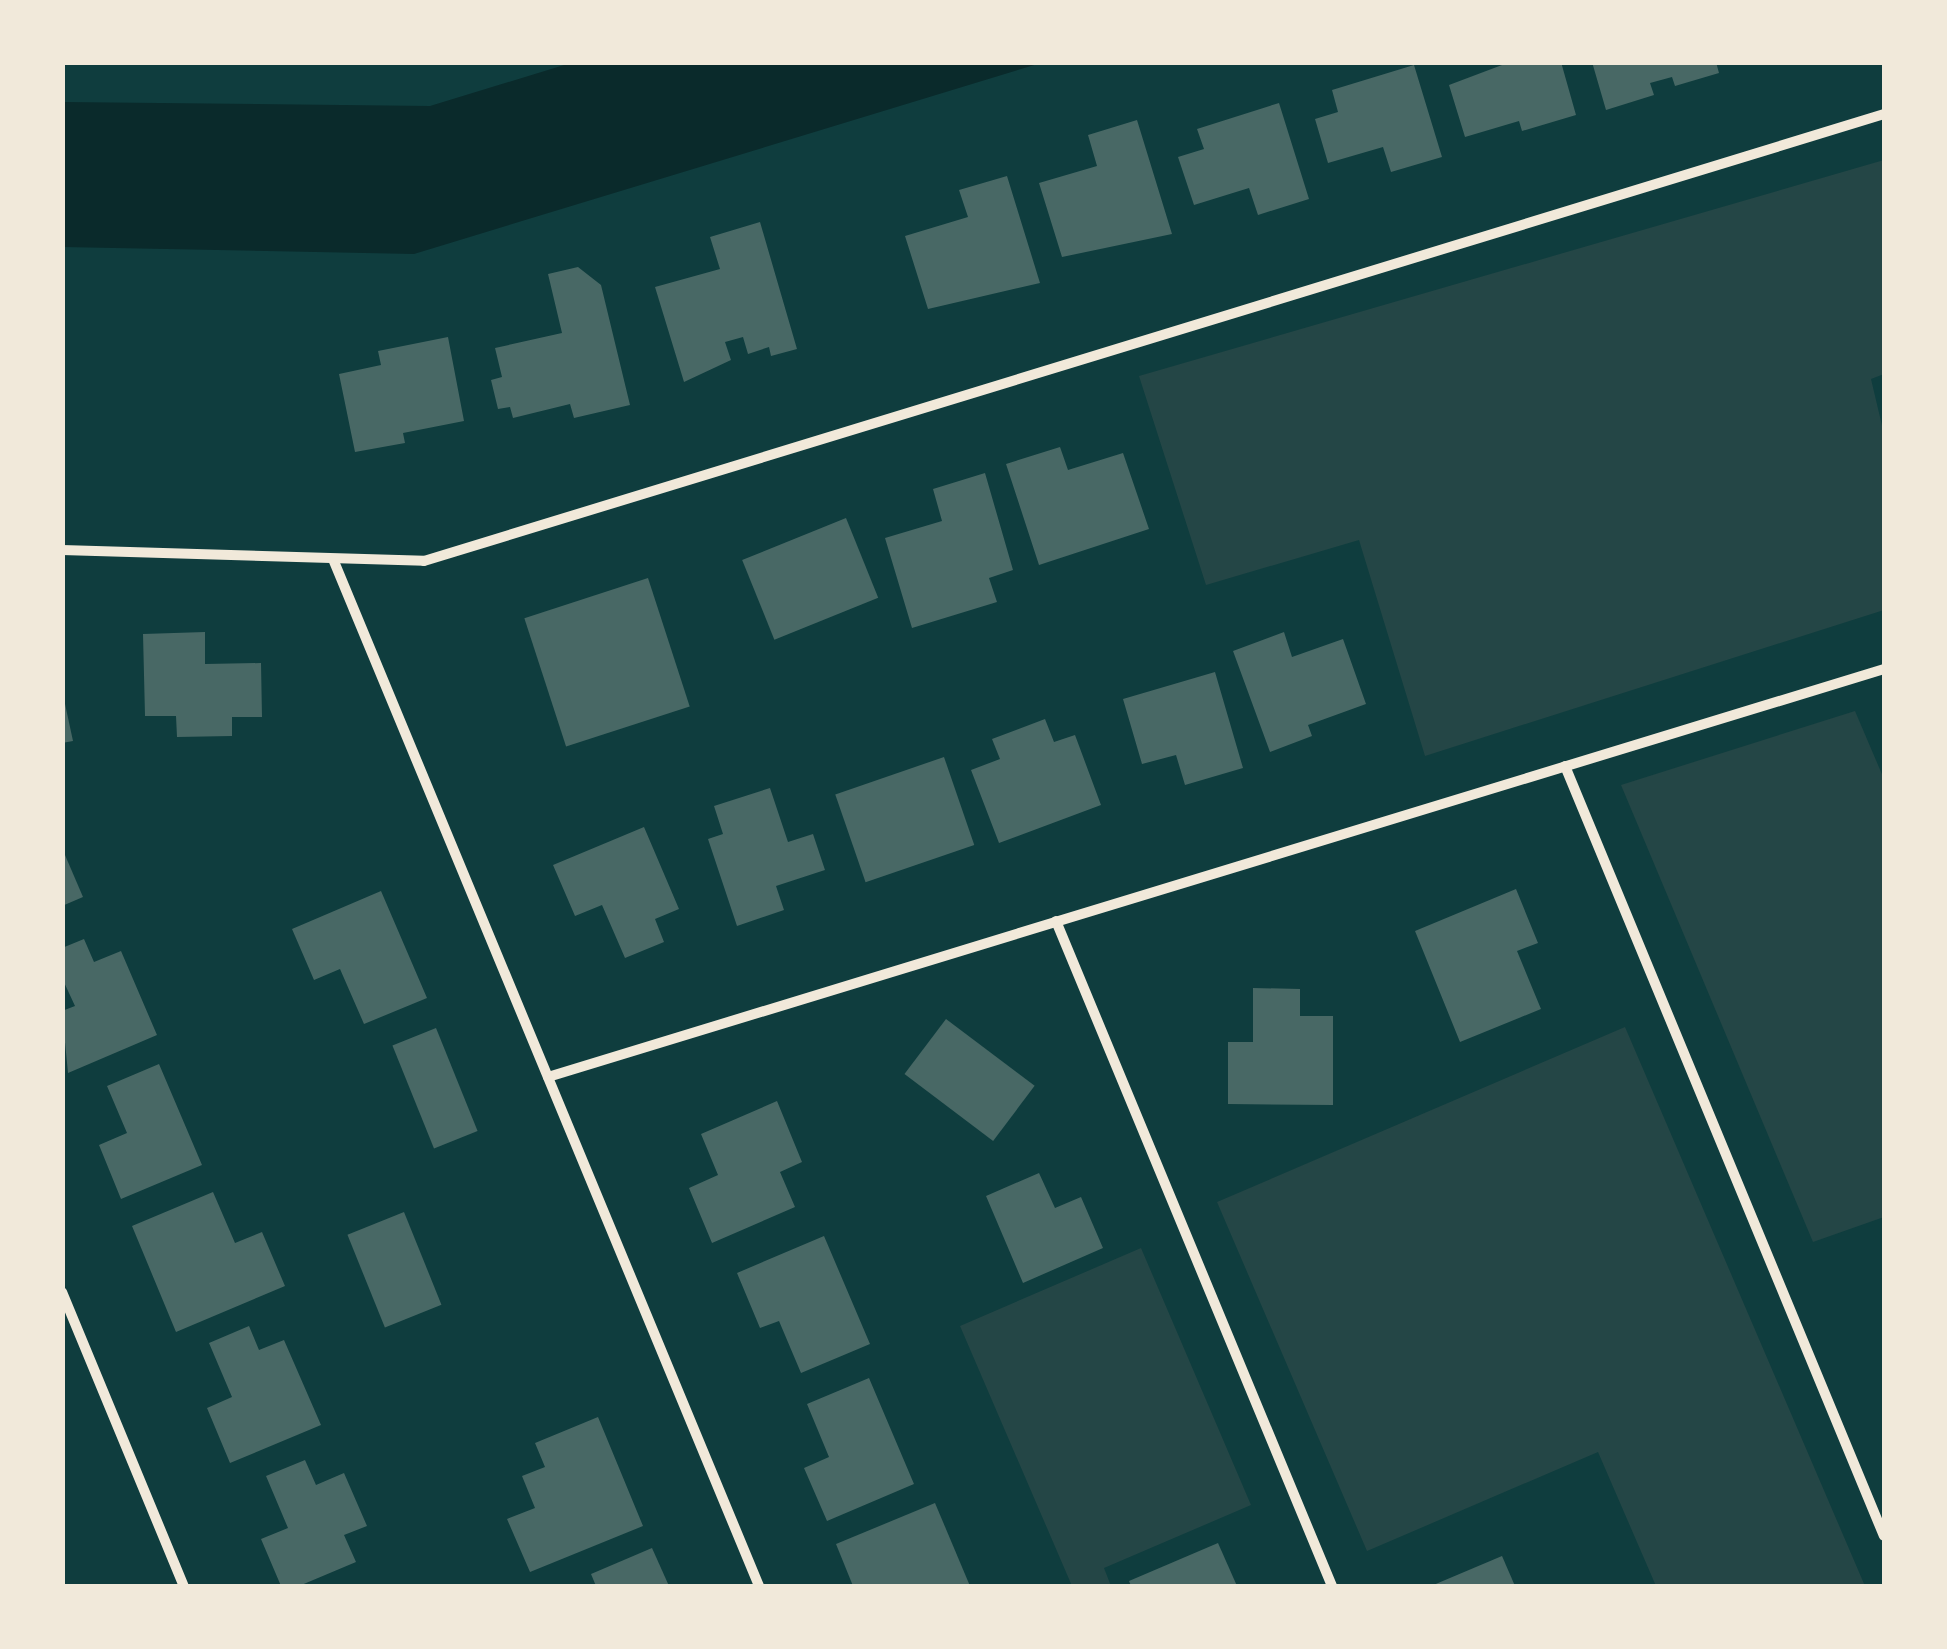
<!DOCTYPE html>
<style>
body{margin:0}
#map{position:relative;width:1947px;height:1649px;overflow:hidden;background:#0f3d3e;font-family:Manrope,sans-serif}
div>[style]{position:absolute}
.green>*{inset:0;background:#244646}
.water>*{inset:0;background:#0a2a2b}
.building>*{inset:0;background:#486865;transform-origin:0 0}
.minor>*{height:10px;margin:-5px;padding:0 5px;transform-origin:5px;border-radius:5px;background:#f1e9da}
span{translate:-50% -50%;white-space:nowrap;text-align:center;line-height:1.15;-webkit-text-stroke:8px #f1e9da;paint-order:stroke}
.frame{position:absolute;inset:0;border:65px solid #f1e9da;pointer-events:none}
</style>
<div id="map">
<div class="green">
<div style="clip-path:polygon(1884px 160px,1884px 374px,1871px 379px,1884px 434px,1884px 610px,1425px 756px,1359px 540px,1206px 585px,1139px 376px)"></div>
<div style="clip-path:polygon(1855px 711px,1884px 779px,1884px 1217px,1813px 1242px,1621px 785px)"></div>
<div style="clip-path:polygon(1625px 1027px,1865px 1586px,1656px 1586px,1598px 1452px,1367px 1551px,1217px 1202px)"></div>
<div style="clip-path:polygon(1141px 1248px,1251px 1505px,1104px 1568px,1111px 1586px,1072px 1586px,960px 1326px)"></div>
</div>
<div class="water">
<div style="clip-path:polygon(574px 62px,1041px 63px,414px 254px,63px 247px,63px 102px,430px 106px)"></div>
</div>
<div class="building">
<div style="clip-path:polygon(1510px 62px,1561px 62px,1576px 115px,1522px 131px,1519px 121px,1465px 137px,1449px 85px)"></div>
<div style="clip-path:polygon(1592px 62px,1716px 62px,1719px 73px,1675px 86px,1672px 77px,1650px 83px,1654px 95px,1606px 110px)"></div>
<div style="clip-path:polygon(1414px 65px,1442px 157px,1391px 172px,1383px 147px,1328px 163px,1315px 119px,1338px 112px,1332px 90px)"></div>
<div style="clip-path:polygon(1279px 103px,1309px 199px,1258px 215px,1249px 188px,1194px 205px,1178px 157px,1204px 149px,1197px 129px)"></div>
<div style="clip-path:polygon(1137px 120px,1172px 234px,1062px 257px,1039px 183px,1097px 166px,1088px 135px)"></div>
<div style="clip-path:polygon(1007px 176px,1040px 283px,928px 309px,905px 236px,968px 217px,959px 190px)"></div>
<div style="clip-path:polygon(760px 222px,797px 349px,771px 356px,769px 347px,748px 354px,743px 337px,725px 342px,731px 360px,684px 382px,655px 287px,720px 269px,710px 237px)"></div>
<div style="clip-path:polygon(578px 267px,601px 285px,630px 405px,574px 418px,570px 404px,513px 418px,510px 407px,498px 409px,491px 380px,502px 377px,495px 348px,562px 333px,548px 274px)"></div>
<div style="clip-path:polygon(448px 337px,464px 421px,403px 433px,405px 443px,355px 452px,339px 374px,381px 365px,378px 351px)"></div>
<div style="clip-path:polygon(1060px 447px,1068px 470px,1123px 453px,1149px 529px,1039px 565px,1006px 464px)"></div>
<div style="clip-path:polygon(985px 473px,1013px 570px,989px 578px,997px 602px,912px 628px,885px 538px,942px 521px,933px 489px)"></div>
<div style="left:846px;top:518px;width:86px;height:112px;rotate:68deg"></div>
<div style="left:648px;top:578px;width:135px;height:130px;rotate:72deg"></div>
<div style="clip-path:polygon(205px 632px,205px 664px,261px 663px,262px 717px,232px 717px,232px 736px,177px 737px,176px 716px,145px 716px,143px 634px)"></div>
<div style="clip-path:polygon(1284px 632px,1292px 657px,1343px 639px,1366px 704px,1308px 725px,1312px 736px,1270px 752px,1233px 651px)"></div>
<div style="clip-path:polygon(1215px 672px,1243px 768px,1185px 785px,1176px 755px,1142px 764px,1123px 699px)"></div>
<div style="clip-path:polygon(62px 690px,73px 741px,62px 743px)"></div>
<div style="clip-path:polygon(1045px 719px,1054px 742px,1075px 735px,1101px 805px,999px 843px,971px 770px,1000px 759px,992px 739px)"></div>
<div style="left:944px;top:757px;width:93px;height:115px;rotate:71deg"></div>
<div style="clip-path:polygon(770px 788px,788px 842px,813px 834px,825px 870px,776px 886px,784px 910px,737px 926px,708px 839px,723px 834px,714px 806px)"></div>
<div style="clip-path:polygon(644px 827px,679px 909px,655px 919px,664px 942px,625px 958px,602px 905px,575px 916px,553px 865px)"></div>
<div style="clip-path:polygon(62px 848px,83px 897px,62px 906px)"></div>
<div style="clip-path:polygon(1516px 889px,1538px 943px,1517px 951px,1541px 1009px,1460px 1042px,1415px 931px)"></div>
<div style="clip-path:polygon(381px 891px,427px 998px,364px 1024px,340px 969px,314px 980px,292px 929px)"></div>
<div style="clip-path:polygon(84px 939px,94px 962px,121px 951px,157px 1035px,68px 1073px,62px 1011px,75px 1006px,62px 978px,62px 948px)"></div>
<div style="clip-path:polygon(1253px 988px,1300px 989px,1300px 1016px,1333px 1016px,1333px 1105px,1228px 1104px,1228px 1042px,1253px 1042px)"></div>
<div style="left:946px;top:1019px;width:111px;height:69px;rotate:37deg"></div>
<div style="left:436px;top:1028px;width:111px;height:47px;rotate:68deg"></div>
<div style="clip-path:polygon(159px 1064px,202px 1165px,121px 1199px,99px 1145px,127px 1133px,107px 1086px)"></div>
<div style="clip-path:polygon(777px 1101px,802px 1162px,780px 1172px,795px 1207px,712px 1243px,689px 1188px,718px 1175px,701px 1134px)"></div>
<div style="clip-path:polygon(1039px 1173px,1055px 1208px,1081px 1197px,1103px 1248px,1023px 1283px,986px 1196px)"></div>
<div style="clip-path:polygon(213px 1192px,235px 1243px,262px 1232px,285px 1286px,176px 1332px,132px 1226px)"></div>
<div style="left:404px;top:1212px;width:100px;height:61px;rotate:68deg"></div>
<div style="clip-path:polygon(824px 1236px,870px 1344px,801px 1373px,779px 1321px,760px 1328px,737px 1273px)"></div>
<div style="clip-path:polygon(249px 1326px,259px 1350px,284px 1340px,321px 1425px,230px 1463px,207px 1408px,232px 1397px,209px 1343px)"></div>
<div style="clip-path:polygon(869px 1378px,914px 1484px,827px 1521px,804px 1468px,829px 1457px,807px 1404px)"></div>
<div style="clip-path:polygon(598px 1417px,643px 1526px,530px 1572px,507px 1519px,535px 1508px,522px 1476px,545px 1467px,535px 1443px)"></div>
<div style="clip-path:polygon(305px 1460px,316px 1485px,344px 1473px,367px 1526px,344px 1535px,356px 1562px,299px 1586px,281px 1586px,261px 1539px,288px 1528px,266px 1476px)"></div>
<div style="clip-path:polygon(935px 1503px,970px 1586px,853px 1586px,836px 1544px)"></div>
<div style="clip-path:polygon(1218px 1543px,1237px 1586px,1131px 1586px,1129px 1581px)"></div>
<div style="clip-path:polygon(652px 1548px,669px 1586px,596px 1586px,591px 1574px)"></div>
<div style="clip-path:polygon(1502px 1556px,1515px 1586px,1431px 1586px)"></div>
</div>
<div class="minor">
<div style="left:62px;top:550px;width:362px;rotate:1.7deg"></div>
<div style="left:424px;top:561px;width:1527px;rotate:-17.02deg"></div>
<div style="left:333px;top:559px;width:1112px;rotate:67.47deg"></div>
<div style="left:1565px;top:766px;width:833px;rotate:67.5deg"></div>
<div style="left:1056px;top:921px;width:720px;rotate:67.46deg"></div>
<div style="left:548px;top:1077px;width:1397px;rotate:-16.98deg"></div>
<div style="left:62px;top:1292px;width:318px;rotate:67.5deg"></div>
</div>
<div class="frame"></div>
</div>
